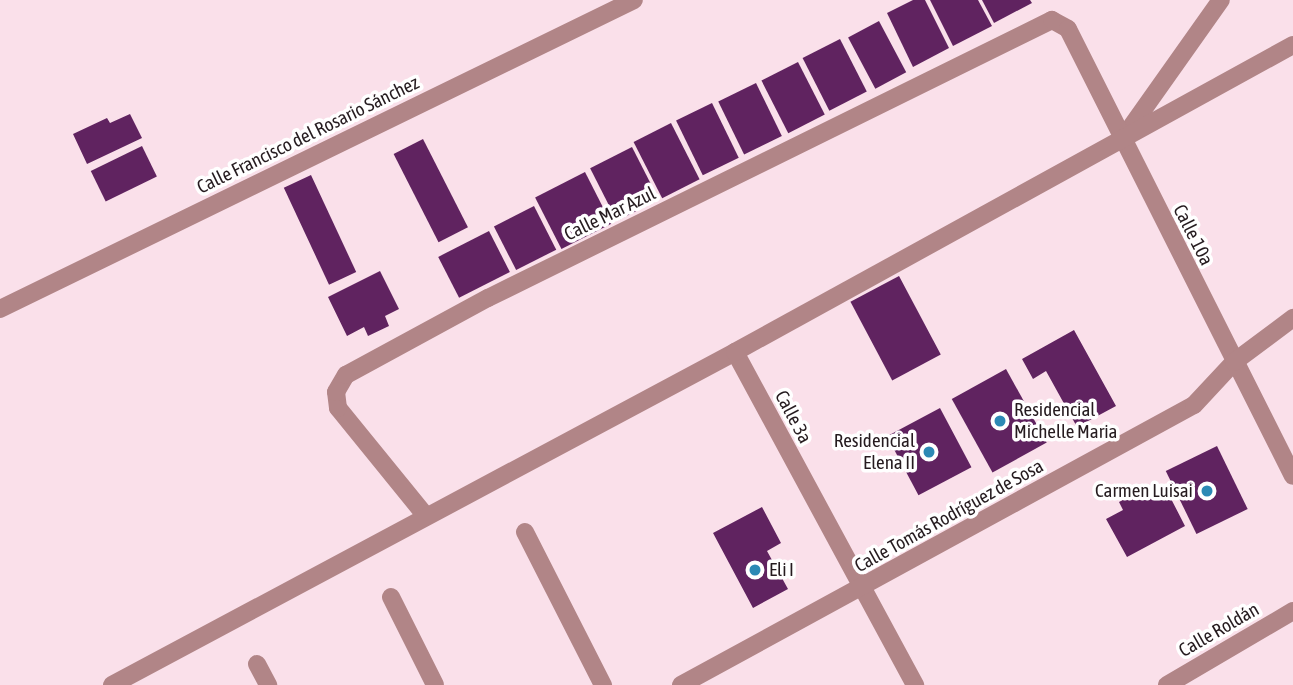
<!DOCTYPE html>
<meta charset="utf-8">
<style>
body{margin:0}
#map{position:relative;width:1293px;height:685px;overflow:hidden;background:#fae0ea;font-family:"Asap Condensed",sans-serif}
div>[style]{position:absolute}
.building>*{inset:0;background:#602360;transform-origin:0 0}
.minor>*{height:18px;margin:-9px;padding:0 9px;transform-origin:9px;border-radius:9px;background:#b18587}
.dots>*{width:19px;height:19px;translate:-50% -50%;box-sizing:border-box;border:4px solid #fff;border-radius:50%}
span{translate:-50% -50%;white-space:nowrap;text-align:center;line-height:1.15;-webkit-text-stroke:7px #fff;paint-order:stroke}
.street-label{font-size:19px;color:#251b1f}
.poi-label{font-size:19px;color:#251b1f}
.left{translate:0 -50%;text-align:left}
.right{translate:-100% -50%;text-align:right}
</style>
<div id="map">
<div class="building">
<div style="clip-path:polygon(913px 0,925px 0,949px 48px,913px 67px,887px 13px)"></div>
<div style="clip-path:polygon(930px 0,978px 0,992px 26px,953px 46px)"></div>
<div style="clip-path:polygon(982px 0,1030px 0,1032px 3px,994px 23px)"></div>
<div style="left:879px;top:21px;width:58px;height:35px;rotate:62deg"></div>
<div style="left:840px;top:39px;width:59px;height:42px;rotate:63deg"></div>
<div style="left:798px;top:62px;width:59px;height:41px;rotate:63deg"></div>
<div style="left:756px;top:83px;width:59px;height:42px;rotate:64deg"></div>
<div style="left:712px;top:103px;width:61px;height:40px;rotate:64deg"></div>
<div style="clip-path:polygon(130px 114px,142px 138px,87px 164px,73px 134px,107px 118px,110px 123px)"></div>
<div style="left:671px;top:123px;width:63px;height:42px;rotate:63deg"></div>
<div style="left:423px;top:139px;width:99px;height:33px;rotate:63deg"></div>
<div style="left:142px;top:146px;width:34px;height:57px;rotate:64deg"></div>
<div style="left:632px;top:147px;width:59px;height:47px;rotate:63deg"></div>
<div style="left:585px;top:172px;width:58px;height:56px;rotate:63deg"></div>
<div style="left:311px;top:175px;width:107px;height:30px;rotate:65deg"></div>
<div style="left:534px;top:206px;width:49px;height:45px;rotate:63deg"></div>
<div style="left:489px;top:231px;width:46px;height:57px;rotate:63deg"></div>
<div style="clip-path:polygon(380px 271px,399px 309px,385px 316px,389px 326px,368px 336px,364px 327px,347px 336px,328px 297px)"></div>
<div style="left:899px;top:276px;width:89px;height:55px;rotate:62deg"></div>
<div style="clip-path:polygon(1074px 330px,1116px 406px,1077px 427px,1046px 371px,1033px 379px,1022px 359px)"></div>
<div style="left:1006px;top:369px;width:84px;height:62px;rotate:61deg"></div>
<div style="left:940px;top:408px;width:67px;height:60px;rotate:62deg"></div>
<div style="left:1217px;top:446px;width:70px;height:57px;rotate:64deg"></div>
<div style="clip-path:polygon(1149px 486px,1153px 493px,1165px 487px,1185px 526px,1127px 557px,1106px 519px,1123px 510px,1119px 502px)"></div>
<div style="clip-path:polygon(762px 507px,781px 543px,767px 551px,788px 589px,753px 608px,713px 533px)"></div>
</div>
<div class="minor">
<div style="left:1126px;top:134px;width:164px;rotate:-54.7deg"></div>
<div style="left:0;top:309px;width:705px;rotate:-25.98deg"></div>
<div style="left:735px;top:352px;width:379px;rotate:61.6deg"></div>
<div style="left:425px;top:515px;width:138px;rotate:-129.1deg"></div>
<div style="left:338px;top:408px;width:16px;rotate:-97deg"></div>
<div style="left:336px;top:392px;width:20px;rotate:-60deg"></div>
<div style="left:346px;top:375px;width:162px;rotate:-28.5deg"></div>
<div style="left:488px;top:298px;width:629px;rotate:-26.24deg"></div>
<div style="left:1052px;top:20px;width:18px;rotate:29deg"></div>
<div style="left:1068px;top:29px;width:500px;rotate:63.28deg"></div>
<div style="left:525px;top:532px;width:172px;rotate:63deg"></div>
<div style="left:391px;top:597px;width:98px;rotate:63.4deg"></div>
<div style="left:257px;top:664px;width:24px;rotate:62deg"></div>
<div style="left:112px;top:685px;width:706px;rotate:-28.12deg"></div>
<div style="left:735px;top:352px;width:637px;rotate:-28.82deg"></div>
<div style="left:681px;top:685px;width:584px;rotate:-28.63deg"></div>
<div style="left:1194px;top:405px;width:59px;rotate:-47.1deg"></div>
<div style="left:1234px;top:362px;width:74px;rotate:-36.7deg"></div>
<div style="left:1167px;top:685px;width:146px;rotate:-30.4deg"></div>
</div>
<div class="dots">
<div style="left:1000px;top:421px;background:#2c89b5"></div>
<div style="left:929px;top:452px;background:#2c89b5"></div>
<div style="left:1207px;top:491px;background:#2c89b5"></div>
<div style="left:755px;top:570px;background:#2c89b5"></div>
</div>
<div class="street-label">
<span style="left:308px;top:135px;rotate:-26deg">Calle Francisco del Rosario Sánchez</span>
<span style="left:610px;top:214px;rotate:-26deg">Calle Mar Azul</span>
<span style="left:1193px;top:235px;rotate:63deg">Calle 10a</span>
<span style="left:793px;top:417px;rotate:62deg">Calle 3a</span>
<span style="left:949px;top:516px;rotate:-29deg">Calle Tomás Rodríguez de Sosa</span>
<span style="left:1219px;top:630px;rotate:-30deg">Calle Roldán</span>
</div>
<div class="poi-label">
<span class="left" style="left:1014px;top:421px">Residencial<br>Michelle Maria</span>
<span class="right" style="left:915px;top:452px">Residencial<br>Elena II</span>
<span class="right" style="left:1193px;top:491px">Carmen Luisai</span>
<span class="left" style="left:769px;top:570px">Eli I</span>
</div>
</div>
